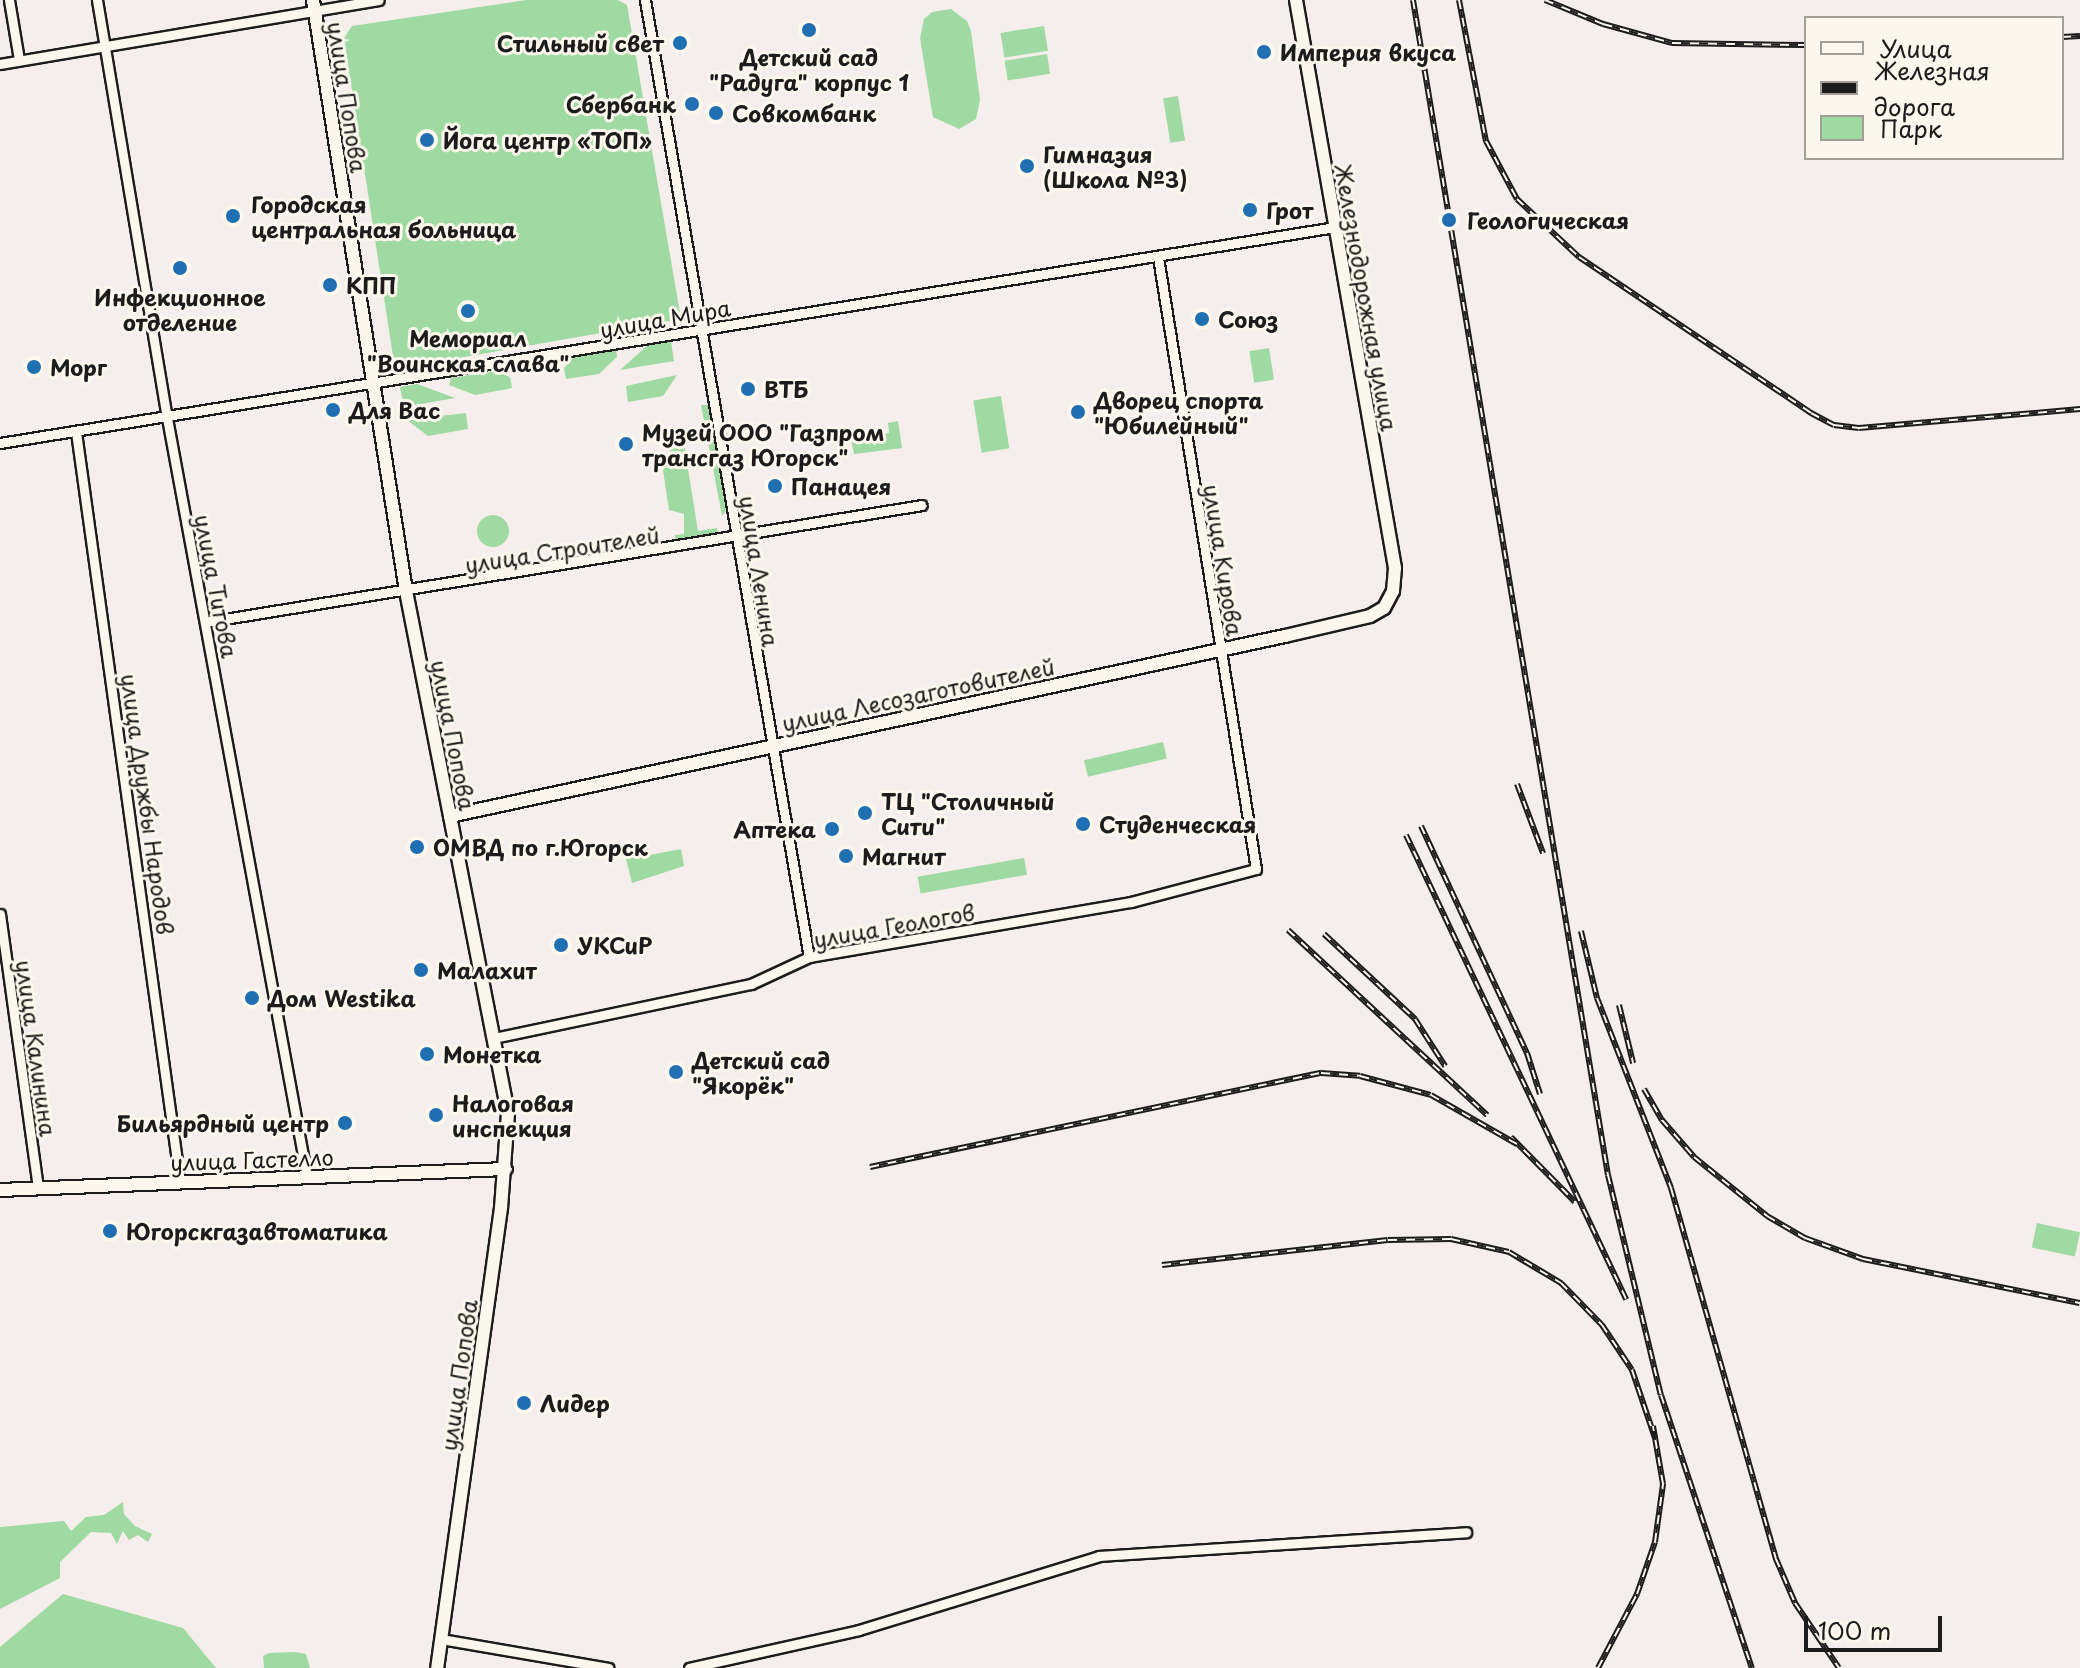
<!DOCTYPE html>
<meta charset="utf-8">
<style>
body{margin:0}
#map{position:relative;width:2080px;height:1668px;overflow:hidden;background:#f6eded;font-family:"Playpen Sans",sans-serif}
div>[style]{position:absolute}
.green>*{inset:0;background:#9edaa1;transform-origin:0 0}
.round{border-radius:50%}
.roads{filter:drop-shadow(2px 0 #1c1c1c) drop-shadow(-2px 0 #1c1c1c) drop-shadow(0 2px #1c1c1c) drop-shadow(0 -2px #1c1c1c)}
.street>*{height:9px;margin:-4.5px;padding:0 4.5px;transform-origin:4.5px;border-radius:4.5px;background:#fbf7ec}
.secondary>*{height:12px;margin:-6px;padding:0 6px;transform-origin:6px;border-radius:6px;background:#fbf7ec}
.rail>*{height:6px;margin-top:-3px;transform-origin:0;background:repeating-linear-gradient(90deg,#fbf7ec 0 9px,#1c1c1c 0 18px);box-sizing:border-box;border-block:2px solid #1c1c1c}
.dots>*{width:22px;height:22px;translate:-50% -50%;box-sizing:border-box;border:4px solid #fbf7ec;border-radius:50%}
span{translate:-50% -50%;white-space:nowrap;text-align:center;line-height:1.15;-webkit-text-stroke:6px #fbf7ec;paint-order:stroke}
.poi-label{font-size:22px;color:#1c1c1c;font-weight:700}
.right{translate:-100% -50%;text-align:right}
.left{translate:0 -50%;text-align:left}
.street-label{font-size:22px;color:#1c1c1c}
.legend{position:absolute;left:1804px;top:16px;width:260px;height:144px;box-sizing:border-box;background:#fbf7ec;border:2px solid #a29f99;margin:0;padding:10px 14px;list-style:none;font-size:24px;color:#1c1c1c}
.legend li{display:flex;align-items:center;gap:16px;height:40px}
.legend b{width:40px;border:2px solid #a29f99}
.scale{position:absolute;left:1804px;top:1616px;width:138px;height:36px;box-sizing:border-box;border:4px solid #1c1c1c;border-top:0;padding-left:10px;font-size:24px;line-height:28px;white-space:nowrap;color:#1c1c1c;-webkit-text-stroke:6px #fbf7ec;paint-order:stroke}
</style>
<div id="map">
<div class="green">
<div style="clip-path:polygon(526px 0,618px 0,627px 5px,681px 319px,395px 369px,344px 38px,352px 26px)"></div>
<div style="clip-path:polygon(951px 9px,967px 21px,971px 31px,980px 100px,976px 119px,959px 129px,933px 117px,920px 38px,924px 19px,932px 12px)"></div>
<div style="left:1044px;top:26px;width:25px;height:44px;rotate:81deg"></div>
<div style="left:1047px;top:54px;width:20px;height:43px;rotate:81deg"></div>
<div style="left:1178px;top:96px;width:45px;height:15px;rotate:81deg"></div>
<div style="clip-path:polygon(671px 341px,674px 361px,620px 370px,648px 345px)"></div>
<div style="left:1269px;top:348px;width:32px;height:20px;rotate:81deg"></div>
<div style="clip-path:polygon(616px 350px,617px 357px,599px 374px,566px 379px,564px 368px,573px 358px)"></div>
<div style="clip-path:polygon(496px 371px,510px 377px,512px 388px,475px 395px,449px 385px,451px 378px)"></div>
<div style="clip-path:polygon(677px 375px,663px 396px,628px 402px,626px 386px)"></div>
<div style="clip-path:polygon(417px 384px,455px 398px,404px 407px,400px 387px)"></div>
<div style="left:1001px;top:396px;width:53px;height:28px;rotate:81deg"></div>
<div style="clip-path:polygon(701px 405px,708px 405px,726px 511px,722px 516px)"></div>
<div style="clip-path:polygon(466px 413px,468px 429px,428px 436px,407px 420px)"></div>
<div style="clip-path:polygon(898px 421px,902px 448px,854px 454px,851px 439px,889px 433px,888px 423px)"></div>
<div style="clip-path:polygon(682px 431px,698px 531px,717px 528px,718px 535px,676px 542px,675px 535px,684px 534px,684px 514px,669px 510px,663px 470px,671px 459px,667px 434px)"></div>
<div class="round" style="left:477px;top:515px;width:32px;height:32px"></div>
<div style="left:1163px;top:742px;width:17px;height:81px;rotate:77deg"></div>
<div style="clip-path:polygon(648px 847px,650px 855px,681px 849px,684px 866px,632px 883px,624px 851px)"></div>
<div style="left:1024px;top:858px;width:17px;height:108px;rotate:80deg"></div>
<div style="left:2037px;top:1223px;width:44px;height:25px;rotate:12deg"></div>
<div style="clip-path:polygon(123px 1502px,124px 1514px,135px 1526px,152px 1534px,148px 1542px,138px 1535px,129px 1540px,123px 1531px,117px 1544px,111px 1533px,91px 1532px,60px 1562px,60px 1578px,0 1609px,0 1527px,64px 1521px,71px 1531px,86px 1517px,104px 1515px)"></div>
<div style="clip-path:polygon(63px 1594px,183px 1628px,216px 1668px,0 1668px,0 1647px)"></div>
<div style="clip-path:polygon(295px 1652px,306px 1654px,310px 1668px,264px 1668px,263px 1656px,269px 1653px)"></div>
</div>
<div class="roads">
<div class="street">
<div style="left:9px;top:0;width:61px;rotate:80.5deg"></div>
<div style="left:97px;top:0;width:424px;rotate:80.5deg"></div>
<div style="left:167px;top:418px;width:772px;rotate:79.55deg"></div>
<div style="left:645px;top:0;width:971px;rotate:80.28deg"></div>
<div style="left:0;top:64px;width:384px;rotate:-9.6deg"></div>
<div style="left:76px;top:432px;width:757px;rotate:82.11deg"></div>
<div style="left:0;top:443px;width:1352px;rotate:-9.19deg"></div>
<div style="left:206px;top:622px;width:725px;rotate:-9.28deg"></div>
<div style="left:0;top:914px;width:277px;rotate:82.1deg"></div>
<div style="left:494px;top:1038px;width:263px;rotate:-11.9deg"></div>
<div style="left:751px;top:984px;width:64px;rotate:-25deg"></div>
<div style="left:809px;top:957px;width:327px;rotate:-9.7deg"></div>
<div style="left:1131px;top:902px;width:129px;rotate:-14.8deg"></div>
<div style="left:1256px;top:869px;width:620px;rotate:-99.1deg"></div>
<div style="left:441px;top:1639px;width:170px;rotate:9.8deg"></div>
<div style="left:689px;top:1668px;width:174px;rotate:-12.6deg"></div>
<div style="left:859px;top:1630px;width:251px;rotate:-17.1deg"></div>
<div style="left:1099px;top:1556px;width:368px;rotate:-3.7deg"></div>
</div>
<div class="secondary">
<div style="left:313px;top:0;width:598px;rotate:81.06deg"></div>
<div style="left:406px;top:591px;width:532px;rotate:78.94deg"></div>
<div style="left:508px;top:1113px;width:95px;rotate:94.2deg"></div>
<div style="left:501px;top:1208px;width:464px;rotate:97.9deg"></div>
<div style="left:450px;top:816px;width:854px;rotate:-12.17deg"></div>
<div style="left:1285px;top:636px;width:87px;rotate:-13.2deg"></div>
<div style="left:1370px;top:616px;width:16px;rotate:-30deg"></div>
<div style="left:1384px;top:608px;width:19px;rotate:-62deg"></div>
<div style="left:1393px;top:591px;width:23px;rotate:-85deg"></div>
<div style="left:1395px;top:568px;width:577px;rotate:-99.89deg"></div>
<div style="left:0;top:1190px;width:506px;rotate:-2.38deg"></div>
</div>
</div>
<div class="rail">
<div style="left:1413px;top:0;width:1191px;rotate:80.58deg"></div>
<div style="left:1608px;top:1175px;width:226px;rotate:76.5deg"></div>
<div style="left:1661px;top:1395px;width:288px;rotate:71.6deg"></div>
<div style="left:1459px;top:0;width:144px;rotate:79.2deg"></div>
<div style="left:1486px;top:141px;width:66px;rotate:61.9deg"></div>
<div style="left:1517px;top:199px;width:85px;rotate:43.1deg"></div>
<div style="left:1579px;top:257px;width:280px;rotate:33.9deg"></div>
<div style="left:1811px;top:413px;width:26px;rotate:28deg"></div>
<div style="left:1834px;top:425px;width:25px;rotate:7deg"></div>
<div style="left:1859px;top:428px;width:222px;rotate:-4.9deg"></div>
<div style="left:1545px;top:0;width:63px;rotate:22.5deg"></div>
<div style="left:1603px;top:24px;width:72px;rotate:15.4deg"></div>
<div style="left:1672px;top:43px;width:134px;rotate:0.9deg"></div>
<div style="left:2062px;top:37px;width:18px;rotate:-3deg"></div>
<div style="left:1517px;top:784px;width:74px;rotate:69.4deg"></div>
<div style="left:1421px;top:826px;width:251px;rotate:65deg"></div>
<div style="left:1527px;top:1053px;width:43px;rotate:72.4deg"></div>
<div style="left:1406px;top:835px;width:514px;rotate:64.63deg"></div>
<div style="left:1288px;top:930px;width:272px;rotate:42.9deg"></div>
<div style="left:1581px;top:931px;width:69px;rotate:76.6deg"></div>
<div style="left:1597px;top:998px;width:204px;rotate:68.7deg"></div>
<div style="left:1671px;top:1188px;width:386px;rotate:74.2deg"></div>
<div style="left:1776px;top:1559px;width:48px;rotate:66.6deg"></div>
<div style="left:1795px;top:1603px;width:78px;rotate:55.9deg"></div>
<div style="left:1324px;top:934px;width:125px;rotate:43deg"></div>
<div style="left:1415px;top:1019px;width:56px;rotate:57.4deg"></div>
<div style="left:1619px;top:1005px;width:60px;rotate:76.4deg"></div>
<div style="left:1644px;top:1089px;width:36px;rotate:60deg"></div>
<div style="left:1662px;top:1120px;width:49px;rotate:49.1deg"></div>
<div style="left:1694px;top:1157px;width:94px;rotate:38.9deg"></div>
<div style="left:1767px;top:1216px;width:44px;rotate:30.1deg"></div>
<div style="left:1805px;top:1238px;width:62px;rotate:19.9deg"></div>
<div style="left:1863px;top:1259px;width:221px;rotate:11.5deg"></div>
<div style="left:1511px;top:1137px;width:91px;rotate:45.4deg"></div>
<div style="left:870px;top:1167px;width:461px;rotate:-11.8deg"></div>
<div style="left:1321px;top:1073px;width:39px;rotate:4deg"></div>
<div style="left:1360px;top:1076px;width:73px;rotate:15deg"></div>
<div style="left:1431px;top:1095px;width:99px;rotate:29.7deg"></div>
<div style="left:1162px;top:1265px;width:227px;rotate:-6.3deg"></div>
<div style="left:1388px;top:1240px;width:63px;rotate:-0.9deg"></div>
<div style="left:1451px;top:1239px;width:59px;rotate:12.6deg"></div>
<div style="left:1509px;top:1252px;width:61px;rotate:30.8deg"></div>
<div style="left:1561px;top:1283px;width:59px;rotate:45.7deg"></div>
<div style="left:1602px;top:1325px;width:54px;rotate:56.3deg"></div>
<div style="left:1632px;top:1370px;width:72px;rotate:71.3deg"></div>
<div style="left:1598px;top:1668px;width:84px;rotate:-62.2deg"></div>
<div style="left:1637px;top:1594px;width:55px;rotate:-70.9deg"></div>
<div style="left:1655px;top:1542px;width:59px;rotate:-82.1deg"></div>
<div style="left:1663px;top:1484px;width:59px;rotate:-99.8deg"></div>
</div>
<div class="dots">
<div style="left:809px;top:30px;background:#1f6fb2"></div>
<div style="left:680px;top:43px;background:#1f6fb2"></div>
<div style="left:1264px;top:52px;background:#1f6fb2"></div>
<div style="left:692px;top:104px;background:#1f6fb2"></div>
<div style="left:716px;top:113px;background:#1f6fb2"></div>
<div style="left:427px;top:140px;background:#1f6fb2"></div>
<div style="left:1027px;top:166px;background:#1f6fb2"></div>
<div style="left:1250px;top:210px;background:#1f6fb2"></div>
<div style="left:233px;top:216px;background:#1f6fb2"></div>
<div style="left:1449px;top:220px;background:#1f6fb2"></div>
<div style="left:180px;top:268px;background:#1f6fb2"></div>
<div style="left:330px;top:285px;background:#1f6fb2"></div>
<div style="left:468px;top:311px;background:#1f6fb2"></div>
<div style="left:1202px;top:319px;background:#1f6fb2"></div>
<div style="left:34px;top:367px;background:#1f6fb2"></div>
<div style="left:748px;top:389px;background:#1f6fb2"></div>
<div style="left:333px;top:410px;background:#1f6fb2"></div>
<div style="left:1078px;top:412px;background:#1f6fb2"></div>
<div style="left:626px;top:444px;background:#1f6fb2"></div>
<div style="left:775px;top:486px;background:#1f6fb2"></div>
<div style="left:865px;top:813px;background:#1f6fb2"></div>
<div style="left:1083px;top:824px;background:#1f6fb2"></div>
<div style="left:832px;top:829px;background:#1f6fb2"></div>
<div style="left:417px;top:847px;background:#1f6fb2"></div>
<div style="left:846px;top:856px;background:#1f6fb2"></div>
<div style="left:561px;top:945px;background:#1f6fb2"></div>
<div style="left:421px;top:970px;background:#1f6fb2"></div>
<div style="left:252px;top:998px;background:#1f6fb2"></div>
<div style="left:427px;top:1054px;background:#1f6fb2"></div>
<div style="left:676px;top:1072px;background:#1f6fb2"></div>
<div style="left:436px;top:1115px;background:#1f6fb2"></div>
<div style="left:345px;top:1123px;background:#1f6fb2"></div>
<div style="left:110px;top:1231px;background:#1f6fb2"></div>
<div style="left:524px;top:1403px;background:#1f6fb2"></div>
</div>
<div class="poi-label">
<span class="right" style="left:664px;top:43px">Стильный свет</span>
<span class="left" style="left:1280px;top:52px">Империя вкуса</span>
<span style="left:809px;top:69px">Детский сад<br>"Радуга" корпус 1</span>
<span class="right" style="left:676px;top:104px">Сбербанк</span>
<span class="left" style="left:732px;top:113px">Совкомбанк</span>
<span class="left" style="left:443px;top:140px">Йога центр «ТОП»</span>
<span class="left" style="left:1043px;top:166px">Гимназия<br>(Школа №3)</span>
<span class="left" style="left:251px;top:216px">Городская<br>центральная больница</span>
<span class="left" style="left:1266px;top:210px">Грот</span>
<span class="left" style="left:1467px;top:220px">Геологическая</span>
<span class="left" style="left:346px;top:285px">КПП</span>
<span style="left:180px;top:309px">Инфекционное<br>отделение</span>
<span class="left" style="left:1218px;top:319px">Союз</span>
<span style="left:468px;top:350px">Мемориал<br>"Воинская слава"</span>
<span class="left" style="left:50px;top:367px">Морг</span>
<span class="left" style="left:764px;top:389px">ВТБ</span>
<span class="left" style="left:1094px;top:412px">Дворец спорта<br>"Юбилейный"</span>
<span class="left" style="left:349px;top:410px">Для Вас</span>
<span class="left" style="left:642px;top:444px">Музей ООО "Газпром<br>трансгаз Югорск"</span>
<span class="left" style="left:791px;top:486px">Панацея</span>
<span class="left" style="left:881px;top:813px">ТЦ "Столичный<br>Сити"</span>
<span class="left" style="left:1099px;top:824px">Студенческая</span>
<span class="right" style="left:816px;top:829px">Аптека</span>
<span class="left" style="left:433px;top:847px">ОМВД по г.Югорск</span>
<span class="left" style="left:862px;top:856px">Магнит</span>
<span class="left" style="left:577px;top:945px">УКСиР</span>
<span class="left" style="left:437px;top:970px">Малахит</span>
<span class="left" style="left:268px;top:998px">Дом Westika</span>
<span class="left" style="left:443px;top:1054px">Монетка</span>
<span class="left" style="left:692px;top:1072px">Детский сад<br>"Якорёк"</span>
<span class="left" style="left:452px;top:1115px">Налоговая<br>инспекция</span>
<span class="right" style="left:329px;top:1123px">Бильярдный центр</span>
<span class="left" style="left:126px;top:1231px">Югорскгазавтоматика</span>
<span class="left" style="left:540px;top:1403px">Лидер</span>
</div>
<div class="street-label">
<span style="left:348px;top:97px;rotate:81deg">улица Попова</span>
<span style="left:1367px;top:297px;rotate:80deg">Железнодорожная улица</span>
<span style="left:665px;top:318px;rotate:-10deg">улица Мира</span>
<span style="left:562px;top:549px;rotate:-9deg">улица Строителей</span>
<span style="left:1224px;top:560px;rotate:81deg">улица Кирова</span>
<span style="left:760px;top:571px;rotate:81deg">улица Ленина</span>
<span style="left:217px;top:586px;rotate:79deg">улица Титова</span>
<span style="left:918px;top:694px;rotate:-12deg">улица Лесозаготовителей</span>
<span style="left:454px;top:735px;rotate:79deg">улица Попова</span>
<span style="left:148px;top:804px;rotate:82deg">улица Дружбы Народов</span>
<span style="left:894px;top:925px;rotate:-10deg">улица Геологов</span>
<span style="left:37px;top:1048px;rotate:82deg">улица Калинина</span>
<span style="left:252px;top:1159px;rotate:-2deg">улица Гастелло</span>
<span style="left:458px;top:1375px;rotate:-82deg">улица Попова</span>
</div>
<ul class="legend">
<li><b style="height:10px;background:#fbf7ec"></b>Улица</li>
<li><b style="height:10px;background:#1c1c1c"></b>Железная дорога</li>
<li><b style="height:22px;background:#9edaa1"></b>Парк</li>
</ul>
<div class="scale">100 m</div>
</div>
